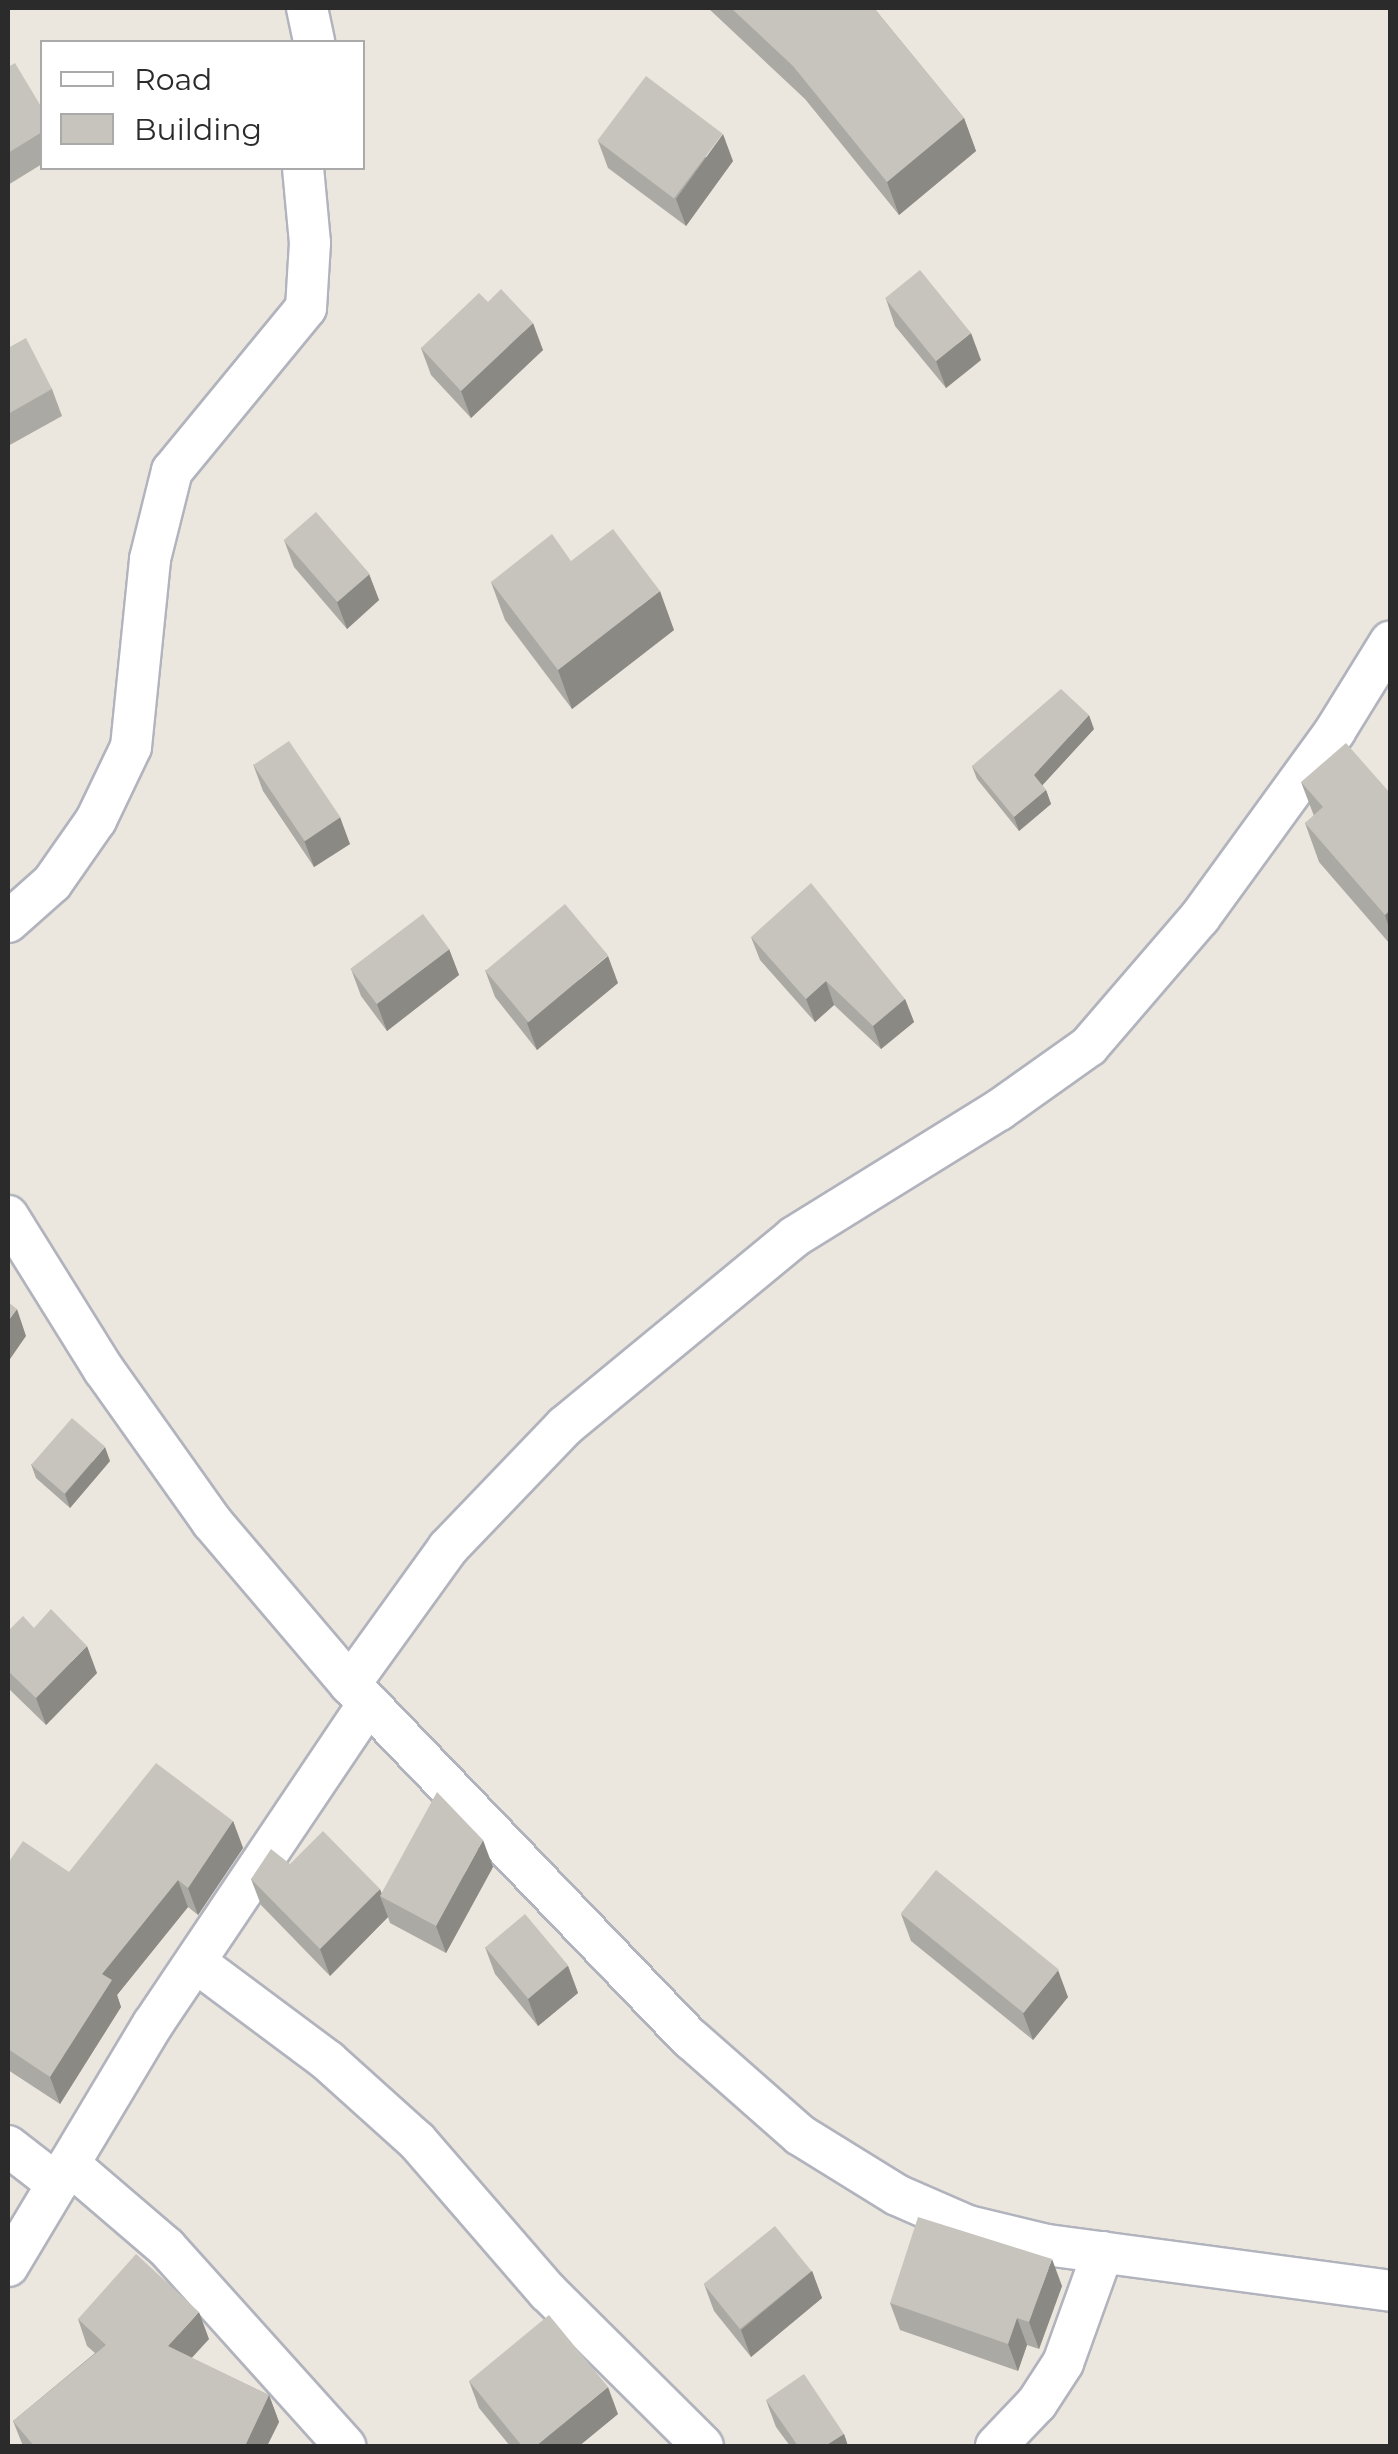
<!DOCTYPE html>
<style>
body{margin:0}
#map{position:relative;width:1398px;height:2454px;overflow:hidden;background:#ece7de;font-family:Montserrat,sans-serif}
div>[style]{position:absolute}
.roads{filter:drop-shadow(2px 0 #b1b3bd) drop-shadow(-2px 0 #b1b3bd) drop-shadow(0 2px #b1b3bd) drop-shadow(0 -2px #b1b3bd)}
.minor>*{height:40px;margin:-20px;padding:0 20px;transform-origin:20px;border-radius:20px;background:#fff}
.wall>*{inset:0;background:#aba9a3}
.shaded-wall>*{inset:0;background:#8b8984}
.building>*{inset:0;background:#c7c4bd;transform-origin:0 0}
span{translate:-50% -50%;white-space:nowrap;text-align:center;line-height:1.15;-webkit-text-stroke:8px #fff;paint-order:stroke}
.frame{position:absolute;inset:0;border:10px solid #2b2b2b;pointer-events:none}
.legend{position:absolute;left:40px;top:40px;width:325px;height:130px;box-sizing:border-box;background:#fff;border:2px solid #aaa;margin:0;padding:12px 18px;list-style:none;font-size:30px;color:#2b2b2b}
.legend li{display:flex;align-items:center;gap:20px;height:50px}
.legend b{width:50px;border:2px solid #aaa}
</style>
<div id="map">
<div class="roads">
<div class="minor">
<div style="left:307px;top:8px;width:35px;rotate:78deg"></div>
<div style="left:8px;top:922px;width:59px;rotate:-41.6deg"></div>
<div style="left:52px;top:883px;width:77px;rotate:-55.1deg"></div>
<div style="left:96px;top:820px;width:81px;rotate:-64.4deg"></div>
<div style="left:131px;top:747px;width:189px;rotate:-84.2deg"></div>
<div style="left:150px;top:559px;width:91px;rotate:-76deg"></div>
<div style="left:172px;top:471px;width:211px;rotate:-50.6deg"></div>
<div style="left:306px;top:308px;width:65px;rotate:-86.5deg"></div>
<div style="left:310px;top:243px;width:75px;rotate:-95.3deg"></div>
<div style="left:8px;top:1216px;width:181px;rotate:58.1deg"></div>
<div style="left:104px;top:1370px;width:186px;rotate:54.6deg"></div>
<div style="left:212px;top:1522px;width:213px;rotate:49.6deg"></div>
<div style="left:350px;top:1684px;width:492px;rotate:46.2deg"></div>
<div style="left:691px;top:2039px;width:145px;rotate:41.4deg"></div>
<div style="left:800px;top:2135px;width:114px;rotate:31.7deg"></div>
<div style="left:897px;top:2195px;width:77px;rotate:23.6deg"></div>
<div style="left:968px;top:2226px;width:81px;rotate:13.5deg"></div>
<div style="left:1047px;top:2245px;width:346px;rotate:7.6deg"></div>
<div style="left:350px;top:1684px;width:168px;rotate:-54.2deg"></div>
<div style="left:448px;top:1548px;width:169px;rotate:-46.2deg"></div>
<div style="left:565px;top:1426px;width:297px;rotate:-39.5deg"></div>
<div style="left:794px;top:1237px;width:241px;rotate:-31.8deg"></div>
<div style="left:999px;top:1110px;width:110px;rotate:-35.4deg"></div>
<div style="left:1089px;top:1046px;width:170px;rotate:-49.3deg"></div>
<div style="left:1200px;top:917px;width:230px;rotate:-54deg"></div>
<div style="left:1335px;top:731px;width:105px;rotate:-58.3deg"></div>
<div style="left:198px;top:1964px;width:162px;rotate:36.7deg"></div>
<div style="left:328px;top:2061px;width:120px;rotate:42deg"></div>
<div style="left:417px;top:2141px;width:200px;rotate:49.1deg"></div>
<div style="left:548px;top:2292px;width:218px;rotate:44.8deg"></div>
<div style="left:8px;top:2146px;width:62px;rotate:37.8deg"></div>
<div style="left:69px;top:2164px;width:128px;rotate:40.6deg"></div>
<div style="left:166px;top:2247px;width:268px;rotate:48deg"></div>
<div style="left:8px;top:2266px;width:282px;rotate:-59.1deg"></div>
<div style="left:153px;top:2024px;width:386px;rotate:-56.1deg"></div>
<div style="left:996px;top:2446px;width:59px;rotate:-46.4deg"></div>
<div style="left:1037px;top:2403px;width:48px;rotate:-57deg"></div>
<div style="left:1063px;top:2363px;width:118px;rotate:-70.2deg"></div>
</div>
</div>
<div class="wall">
<div style="clip-path:polygon(708px 8px,874px 8px,964px 118px,976px 151px,899px 215px,805px 99px)"></div>
<div style="clip-path:polygon(8px 67px,42px 108px,42px 164px,8px 185px)"></div>
<div style="clip-path:polygon(598px 141px,733px 161px,686px 226px,608px 168px)"></div>
<div style="clip-path:polygon(886px 299px,981px 360px,946px 388px,895px 326px)"></div>
<div style="clip-path:polygon(488px 302px,543px 350px,471px 418px,431px 375px,421px 348px)"></div>
<div style="clip-path:polygon(8px 348px,52px 389px,62px 416px,8px 446px)"></div>
<div style="clip-path:polygon(284px 540px,369px 574px,379px 600px,347px 629px,294px 567px)"></div>
<div style="clip-path:polygon(571px 561px,674px 630px,572px 709px,505px 620px,491px 582px)"></div>
<div style="clip-path:polygon(1094px 729px,1042px 785px,1046px 790px,1051px 804px,1019px 831px,977px 779px,972px 766px)"></div>
<div style="clip-path:polygon(253px 764px,350px 844px,314px 867px,263px 791px)"></div>
<div style="clip-path:polygon(1301px 782px,1390px 793px,1390px 944px,1319px 862px,1305px 823px,1314px 816px)"></div>
<div style="clip-path:polygon(751px 937px,905px 999px,914px 1022px,881px 1049px,834px 1005px,815px 1022px,760px 960px)"></div>
<div style="clip-path:polygon(449px 949px,459px 975px,387px 1031px,361px 996px,351px 969px)"></div>
<div style="clip-path:polygon(485px 970px,618px 983px,537px 1050px,495px 997px)"></div>
<div style="clip-path:polygon(110px 1461px,70px 1508px,36px 1478px,31px 1464px)"></div>
<div style="clip-path:polygon(8px 1631px,97px 1673px,46px 1725px,8px 1688px)"></div>
<div style="clip-path:polygon(233px 1821px,243px 1848px,198px 1915px,188px 1907px,117px 1995px,121px 2007px,60px 2104px,8px 2070px,8px 1863px,69px 1872px)"></div>
<div style="clip-path:polygon(290px 1864px,382px 1893px,493px 1867px,446px 1953px,390px 1923px,388px 1917px,330px 1976px,261px 1905px,251px 1879px)"></div>
<div style="clip-path:polygon(901px 1914px,1068px 1997px,1033px 2040px,911px 1941px)"></div>
<div style="clip-path:polygon(485px 1947px,568px 1966px,578px 1993px,538px 2026px,495px 1974px)"></div>
<div style="clip-path:polygon(812px 2271px,822px 2298px,751px 2357px,714px 2311px,704px 2284px)"></div>
<div style="clip-path:polygon(1062px 2286px,1039px 2349px,1027px 2345px,1018px 2371px,900px 2330px,890px 2303px)"></div>
<div style="clip-path:polygon(78px 2319px,209px 2339px,191px 2358px,269px 2395px,279px 2422px,267px 2446px,23px 2446px,13px 2421px,95px 2353px,87px 2346px)"></div>
<div style="clip-path:polygon(469px 2381px,618px 2414px,579px 2446px,510px 2446px,479px 2408px)"></div>
<div style="clip-path:polygon(766px 2400px,844px 2434px,848px 2446px,790px 2446px,776px 2427px)"></div>
</div>
<div class="shaded-wall">
<div style="clip-path:polygon(964px 118px,976px 151px,899px 215px,887px 182px)"></div>
<div style="clip-path:polygon(723px 134px,733px 161px,686px 226px,676px 199px)"></div>
<div style="clip-path:polygon(533px 323px,543px 350px,471px 418px,461px 391px)"></div>
<div style="clip-path:polygon(971px 333px,981px 360px,946px 388px,936px 361px)"></div>
<div style="clip-path:polygon(369px 574px,379px 600px,347px 629px,337px 602px)"></div>
<div style="clip-path:polygon(660px 591px,674px 630px,572px 709px,558px 670px)"></div>
<div style="clip-path:polygon(1089px 715px,1094px 729px,1039px 789px,1034px 775px)"></div>
<div style="clip-path:polygon(1046px 790px,1051px 804px,1019px 831px,1014px 817px)"></div>
<div style="clip-path:polygon(340px 817px,350px 844px,314px 867px,304px 840px)"></div>
<div style="clip-path:polygon(1390px 910px,1390px 931px,1385px 915px)"></div>
<div style="clip-path:polygon(449px 949px,459px 975px,387px 1031px,377px 1004px)"></div>
<div style="clip-path:polygon(608px 956px,618px 983px,537px 1050px,527px 1023px)"></div>
<div style="clip-path:polygon(826px 981px,834px 1005px,815px 1022px,806px 999px)"></div>
<div style="clip-path:polygon(905px 999px,914px 1022px,881px 1049px,873px 1026px)"></div>
<div style="clip-path:polygon(17px 1309px,26px 1336px,8px 1362px,8px 1321px)"></div>
<div style="clip-path:polygon(105px 1447px,110px 1461px,70px 1508px,65px 1494px)"></div>
<div style="clip-path:polygon(87px 1646px,97px 1673px,46px 1725px,36px 1698px)"></div>
<div style="clip-path:polygon(233px 1821px,243px 1848px,198px 1915px,188px 1888px)"></div>
<div style="clip-path:polygon(483px 1840px,493px 1867px,446px 1953px,436px 1926px)"></div>
<div style="clip-path:polygon(178px 1880px,188px 1907px,117px 1995px,121px 2007px,60px 2104px,50px 2077px,102px 1974px)"></div>
<div style="clip-path:polygon(380px 1889px,383px 1897px,380px 1896px,388px 1917px,330px 1976px,320px 1949px)"></div>
<div style="clip-path:polygon(568px 1966px,578px 1993px,538px 2026px,528px 1999px)"></div>
<div style="clip-path:polygon(1058px 1970px,1068px 1997px,1033px 2040px,1023px 2013px)"></div>
<div style="clip-path:polygon(1052px 2259px,1062px 2286px,1039px 2349px,1029px 2322px)"></div>
<div style="clip-path:polygon(812px 2271px,822px 2298px,751px 2357px,741px 2330px)"></div>
<div style="clip-path:polygon(199px 2312px,209px 2339px,178px 2373px,168px 2346px)"></div>
<div style="clip-path:polygon(1017px 2318px,1027px 2345px,1018px 2371px,1008px 2344px)"></div>
<div style="clip-path:polygon(608px 2387px,618px 2414px,579px 2446px,536px 2446px)"></div>
<div style="clip-path:polygon(269px 2395px,279px 2422px,267px 2446px,245px 2446px)"></div>
<div style="clip-path:polygon(844px 2434px,848px 2446px,825px 2446px)"></div>
</div>
<div class="building">
<div style="clip-path:polygon(731px 8px,874px 8px,964px 118px,887px 182px,793px 66px)"></div>
<div style="clip-path:polygon(15px 63px,42px 108px,42px 132px,8px 153px,8px 67px)"></div>
<div style="left:646px;top:76px;width:96px;height:81px;rotate:37deg"></div>
<div style="left:920px;top:270px;width:81px;height:45px;rotate:51deg"></div>
<div style="clip-path:polygon(501px 289px,533px 323px,461px 391px,421px 348px,479px 293px,488px 302px)"></div>
<div style="clip-path:polygon(26px 338px,52px 389px,8px 414px,8px 348px)"></div>
<div style="left:316px;top:512px;width:82px;height:43px;rotate:49deg"></div>
<div style="clip-path:polygon(613px 529px,660px 591px,558px 670px,491px 582px,552px 534px,571px 561px)"></div>
<div style="clip-path:polygon(1061px 689px,1089px 715px,1034px 775px,1046px 790px,1014px 817px,972px 766px)"></div>
<div style="left:289px;top:741px;width:92px;height:43px;rotate:56deg"></div>
<div style="clip-path:polygon(1346px 743px,1390px 793px,1390px 910px,1385px 915px,1305px 823px,1323px 807px,1301px 782px)"></div>
<div style="clip-path:polygon(811px 883px,905px 999px,873px 1026px,826px 981px,806px 999px,751px 937px)"></div>
<div style="left:565px;top:904px;width:67px;height:104px;rotate:50deg"></div>
<div style="left:423px;top:914px;width:44px;height:91px;rotate:53deg"></div>
<div style="clip-path:polygon(8px 1302px,17px 1309px,8px 1321px)"></div>
<div style="left:72px;top:1418px;width:44px;height:62px;rotate:41deg"></div>
<div style="clip-path:polygon(51px 1609px,87px 1646px,36px 1698px,8px 1671px,8px 1631px,23px 1616px,34px 1628px)"></div>
<div style="clip-path:polygon(156px 1763px,233px 1821px,188px 1888px,178px 1880px,102px 1974px,112px 1980px,50px 2077px,8px 2049px,8px 1863px,23px 1841px,69px 1872px)"></div>
<div style="clip-path:polygon(437px 1792px,483px 1840px,436px 1926px,380px 1896px)"></div>
<div style="clip-path:polygon(323px 1831px,380px 1889px,320px 1949px,251px 1879px,271px 1849px,290px 1864px)"></div>
<div style="left:936px;top:1870px;width:158px;height:56px;rotate:39deg"></div>
<div style="left:525px;top:1914px;width:67px;height:52px;rotate:50deg"></div>
<div style="clip-path:polygon(918px 2217px,1052px 2259px,1029px 2322px,1017px 2318px,1008px 2344px,890px 2303px)"></div>
<div style="left:775px;top:2226px;width:58px;height:92px;rotate:51deg"></div>
<div style="clip-path:polygon(136px 2254px,199px 2312px,168px 2346px,269px 2395px,245px 2446px,34px 2446px,13px 2421px,106px 2345px,78px 2319px)"></div>
<div style="clip-path:polygon(549px 2315px,608px 2387px,536px 2446px,522px 2446px,469px 2381px)"></div>
<div style="clip-path:polygon(804px 2374px,844px 2434px,825px 2446px,798px 2446px,766px 2400px)"></div>
</div>
<div class="frame"></div>
<ul class="legend">
<li><b style="height:12px;background:#fff"></b>Road</li>
<li><b style="height:28px;background:#c7c4bd"></b>Building</li>
</ul>
</div>
